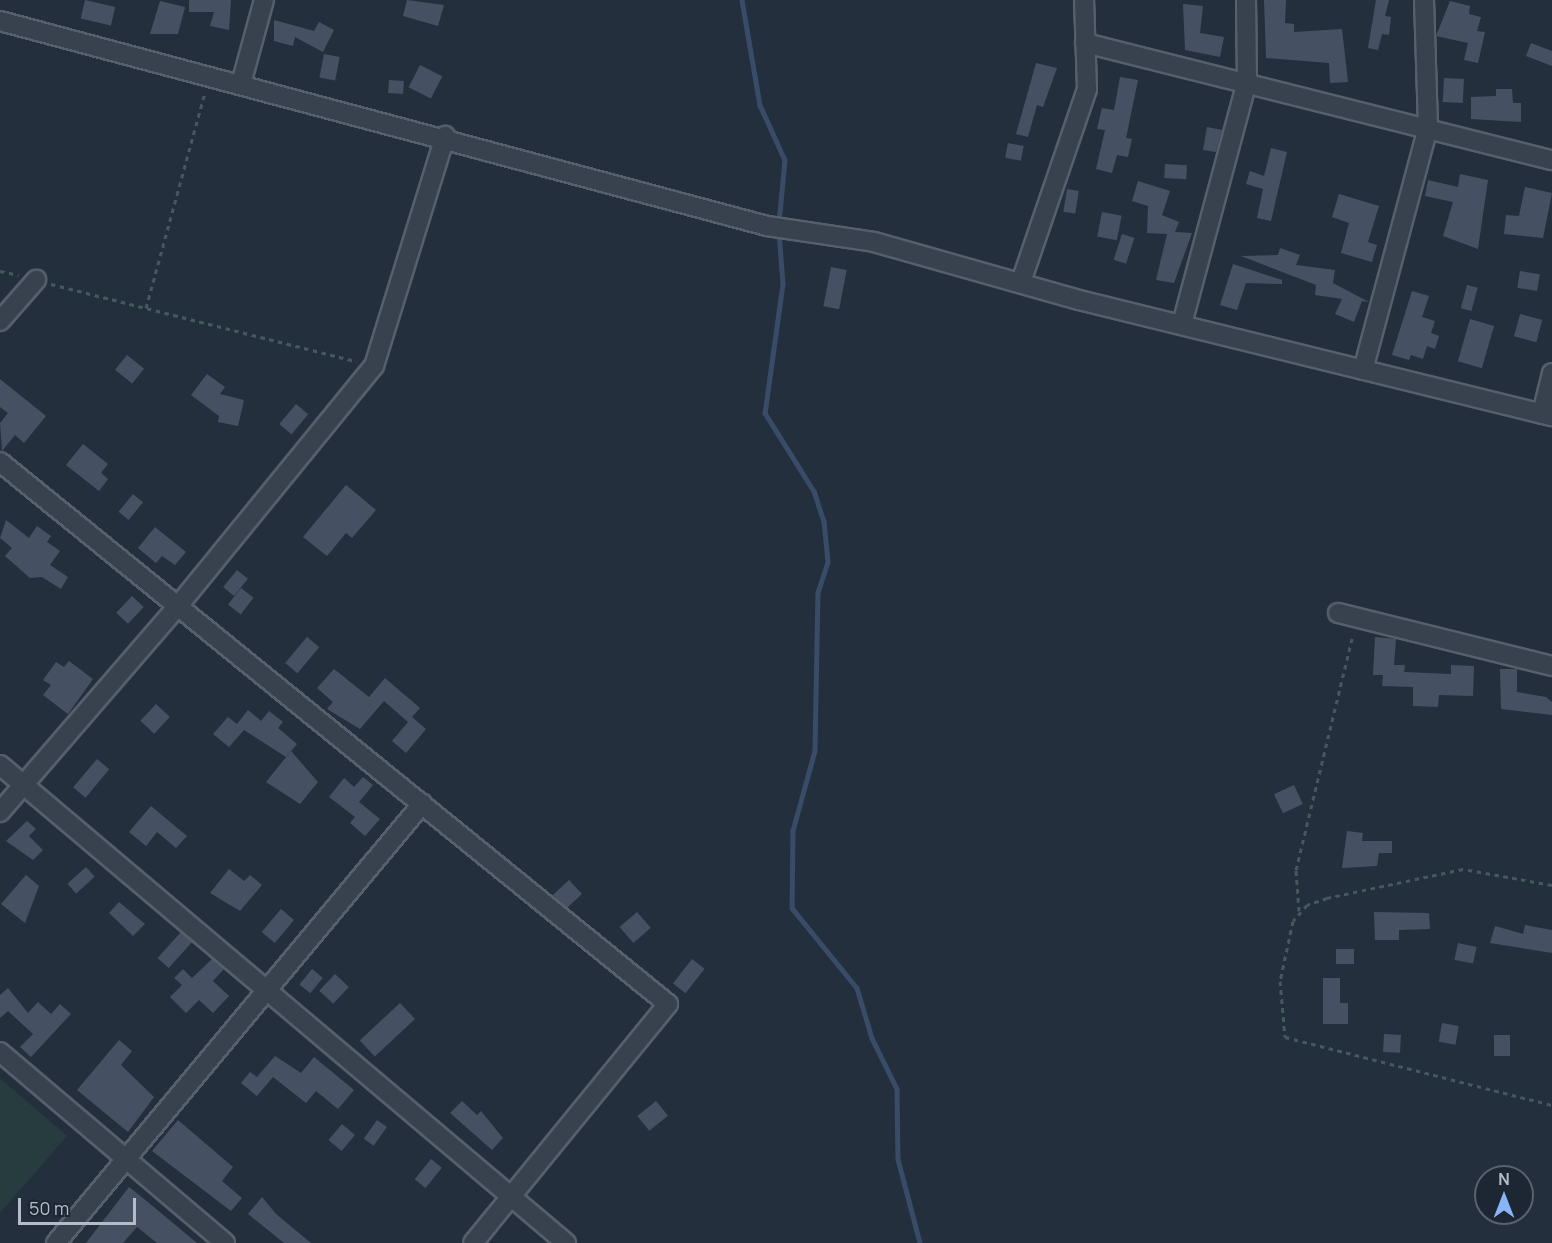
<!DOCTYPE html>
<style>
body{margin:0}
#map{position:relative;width:1552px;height:1243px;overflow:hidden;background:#242f3e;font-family:Manrope,sans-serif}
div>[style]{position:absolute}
.green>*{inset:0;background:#263c3f}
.stream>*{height:4.5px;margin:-2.25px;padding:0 2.25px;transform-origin:2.25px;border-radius:2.25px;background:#394c67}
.building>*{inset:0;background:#455162;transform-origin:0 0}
.path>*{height:3px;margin-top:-1.5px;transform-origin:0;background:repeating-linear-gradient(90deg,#44595c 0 4.5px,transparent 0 9px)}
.roads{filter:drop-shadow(2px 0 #565f6c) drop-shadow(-2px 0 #565f6c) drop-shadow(0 2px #565f6c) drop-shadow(0 -2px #565f6c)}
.minor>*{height:18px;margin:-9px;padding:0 9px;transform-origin:9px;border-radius:9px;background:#38414e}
span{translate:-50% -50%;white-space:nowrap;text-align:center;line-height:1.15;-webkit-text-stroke:6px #1d2633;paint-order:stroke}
.north{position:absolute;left:1474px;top:1165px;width:60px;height:60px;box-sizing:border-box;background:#1d2633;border:2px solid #59626f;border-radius:50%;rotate:0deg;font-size:16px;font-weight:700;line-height:24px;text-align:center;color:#b4bcc9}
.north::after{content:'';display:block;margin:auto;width:21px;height:27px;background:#8ab4f8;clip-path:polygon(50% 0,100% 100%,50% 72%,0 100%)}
.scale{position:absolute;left:18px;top:1198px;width:118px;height:27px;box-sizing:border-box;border:3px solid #b4bcc9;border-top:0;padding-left:8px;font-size:18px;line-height:21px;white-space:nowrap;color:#b4bcc9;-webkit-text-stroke:4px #1d2633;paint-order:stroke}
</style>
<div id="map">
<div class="green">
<div style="clip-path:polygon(0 1078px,67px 1136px,0 1213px)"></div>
</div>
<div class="stream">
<div style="left:742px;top:0;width:107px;rotate:80.3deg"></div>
<div style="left:760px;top:105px;width:60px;rotate:65.6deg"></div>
<div style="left:785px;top:160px;width:64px;rotate:95.4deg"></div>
<div style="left:779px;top:232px;width:52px;rotate:85.6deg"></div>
<div style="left:783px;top:284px;width:130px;rotate:97.9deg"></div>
<div style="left:765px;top:413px;width:92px;rotate:57.9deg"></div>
<div style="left:814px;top:491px;width:32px;rotate:72deg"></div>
<div style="left:824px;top:521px;width:41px;rotate:84.4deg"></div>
<div style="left:828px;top:562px;width:32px;rotate:108deg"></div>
<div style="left:818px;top:592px;width:159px;rotate:91.1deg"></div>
<div style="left:815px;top:751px;width:83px;rotate:105.4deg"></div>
<div style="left:793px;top:831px;width:77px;rotate:90.7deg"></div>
<div style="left:792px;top:908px;width:103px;rotate:50.9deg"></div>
<div style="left:857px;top:988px;width:52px;rotate:73.3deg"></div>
<div style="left:872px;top:1038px;width:57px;rotate:63.9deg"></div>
<div style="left:897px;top:1089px;width:70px;rotate:89.2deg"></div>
<div style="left:898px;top:1159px;width:87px;rotate:75.3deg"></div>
</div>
<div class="building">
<div style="left:85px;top:0;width:31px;height:19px;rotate:13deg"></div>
<div style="clip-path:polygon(189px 0,231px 0,229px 30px,210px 26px,214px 12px,189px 12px)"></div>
<div style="clip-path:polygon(407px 0,444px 5px,438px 26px,403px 16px)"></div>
<div style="clip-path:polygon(1264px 0,1286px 0,1285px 23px,1294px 24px,1294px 32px,1342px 29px,1348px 82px,1330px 83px,1329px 63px,1266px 58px)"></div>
<div style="clip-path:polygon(1376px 0,1389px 0,1385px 16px,1391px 17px,1389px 35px,1382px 34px,1378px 50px,1368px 48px)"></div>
<div style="clip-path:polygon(160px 1px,185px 7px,178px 34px,150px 34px)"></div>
<div style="clip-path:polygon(1450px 1px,1470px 6px,1469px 14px,1481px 17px,1477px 31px,1485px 32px,1478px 63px,1464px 60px,1468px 43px,1436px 36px)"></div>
<div style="clip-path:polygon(1183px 4px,1203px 6px,1200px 33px,1224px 37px,1220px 57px,1185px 50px)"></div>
<div style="clip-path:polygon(274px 20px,314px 31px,319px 22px,334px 30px,323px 52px,295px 37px,293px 46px,274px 41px)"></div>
<div style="clip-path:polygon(1531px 43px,1552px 51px,1552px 66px,1526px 56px)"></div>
<div style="left:324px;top:54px;width:16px;height:24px;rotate:11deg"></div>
<div style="clip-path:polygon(1036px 63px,1057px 68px,1043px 107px,1037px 105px,1028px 137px,1016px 134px)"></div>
<div style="left:420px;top:65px;width:25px;height:25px;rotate:27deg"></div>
<div style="clip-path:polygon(1120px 77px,1138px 80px,1126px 138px,1132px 139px,1128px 157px,1117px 155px,1112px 173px,1096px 169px,1105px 130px,1097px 129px,1102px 108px,1114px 110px)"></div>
<div style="left:1444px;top:78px;width:20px;height:24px;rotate:3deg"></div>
<div style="left:389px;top:80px;width:15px;height:13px;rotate:4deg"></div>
<div style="clip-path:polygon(1496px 89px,1512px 89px,1513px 103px,1521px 103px,1521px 122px,1471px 119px,1471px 97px,1496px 96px)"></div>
<div style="clip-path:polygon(1207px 127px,1222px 130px,1216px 152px,1203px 150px)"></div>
<div style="left:1008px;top:143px;width:16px;height:15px;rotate:11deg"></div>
<div style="clip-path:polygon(1271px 148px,1287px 152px,1271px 221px,1257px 218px,1263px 189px,1246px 184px,1250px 171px,1264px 176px)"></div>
<div style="left:1165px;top:164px;width:22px;height:14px;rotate:3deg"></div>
<div style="clip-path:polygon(1460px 174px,1488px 180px,1478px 249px,1443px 236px,1453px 202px,1425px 196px,1428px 180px,1458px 187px)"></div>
<div style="clip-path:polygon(1138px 181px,1170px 191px,1162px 215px,1179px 222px,1175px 232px,1192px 233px,1174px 283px,1156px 280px,1167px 234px,1147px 233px,1148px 206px,1132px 201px)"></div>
<div style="clip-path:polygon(1525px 187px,1552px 193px,1543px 238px,1504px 234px,1506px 215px,1519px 216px)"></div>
<div style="left:1067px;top:189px;width:12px;height:23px;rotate:9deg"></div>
<div style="clip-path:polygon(1339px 194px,1379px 206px,1368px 242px,1377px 245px,1372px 262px,1341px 253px,1349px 223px,1332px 217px)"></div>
<div style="left:1102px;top:212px;width:20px;height:25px;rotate:11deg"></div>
<div style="left:1122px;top:234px;width:13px;height:27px;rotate:18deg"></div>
<div style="clip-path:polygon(1280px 248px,1300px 255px,1296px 265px,1335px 270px,1333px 283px,1369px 302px,1362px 301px,1354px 322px,1335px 314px,1342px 299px,1315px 295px,1316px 285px,1241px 256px,1278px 255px)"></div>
<div style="clip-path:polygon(1233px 264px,1282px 280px,1282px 284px,1246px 283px,1237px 310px,1220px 305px)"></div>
<div style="left:831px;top:267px;width:16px;height:40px;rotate:11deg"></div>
<div style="left:1520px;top:271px;width:20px;height:17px;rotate:9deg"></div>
<div style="left:1467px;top:285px;width:11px;height:24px;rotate:15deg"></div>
<div style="clip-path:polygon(1412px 291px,1429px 296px,1422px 317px,1435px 321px,1431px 333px,1439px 336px,1435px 349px,1427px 346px,1423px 359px,1411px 355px,1409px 360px,1392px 355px)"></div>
<div style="left:1520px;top:314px;width:23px;height:23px;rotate:15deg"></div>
<div style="left:1470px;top:319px;width:25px;height:44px;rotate:16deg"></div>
<div style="left:127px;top:355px;width:22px;height:19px;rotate:39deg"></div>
<div style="clip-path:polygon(207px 374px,225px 387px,220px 394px,244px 400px,238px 426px,218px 422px,219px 416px,191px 395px)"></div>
<div style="clip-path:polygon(0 379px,46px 416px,24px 443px,15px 435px,2px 451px,0 423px,8px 413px,0 407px)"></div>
<div style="left:296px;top:404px;width:16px;height:26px;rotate:40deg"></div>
<div style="clip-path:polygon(83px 444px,108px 464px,101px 473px,108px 479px,99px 491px,66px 465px)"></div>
<div style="clip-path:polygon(346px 485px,376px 510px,352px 538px,346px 533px,327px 556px,303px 537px)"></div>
<div style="left:133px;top:494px;width:13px;height:23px;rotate:39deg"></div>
<div style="clip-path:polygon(6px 520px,29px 538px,37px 526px,51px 536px,47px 542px,60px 551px,50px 565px,68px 577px,61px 589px,42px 577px,30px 578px,5px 556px,12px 548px,0 538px)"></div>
<div style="clip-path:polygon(155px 527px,186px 552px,175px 565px,162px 556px,156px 563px,138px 548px)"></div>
<div style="left:237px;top:570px;width:14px;height:22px;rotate:39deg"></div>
<div style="left:241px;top:588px;width:16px;height:21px;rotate:38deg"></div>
<div style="left:132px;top:596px;width:16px;height:23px;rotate:43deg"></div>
<div style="left:307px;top:637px;width:16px;height:34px;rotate:40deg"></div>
<div style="clip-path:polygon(1375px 637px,1396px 639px,1394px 665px,1405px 665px,1404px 672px,1451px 674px,1451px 665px,1474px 666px,1473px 696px,1439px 695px,1438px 707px,1413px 706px,1413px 687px,1382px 686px,1383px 675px,1373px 675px)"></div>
<div style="clip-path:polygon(69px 661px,93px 679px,68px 714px,43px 695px,51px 685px,43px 680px,56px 662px,64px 667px)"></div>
<div style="clip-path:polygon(334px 669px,369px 697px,385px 678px,420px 708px,412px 717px,426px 729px,406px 753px,392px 741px,408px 722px,384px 701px,360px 729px,327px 709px,333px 702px,317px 688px)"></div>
<div style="clip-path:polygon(1500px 669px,1517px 669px,1517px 692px,1546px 697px,1552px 702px,1552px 715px,1501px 709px)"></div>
<div style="left:156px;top:704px;width:19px;height:23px;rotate:43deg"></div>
<div style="clip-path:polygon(248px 710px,261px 721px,269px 711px,283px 722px,278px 728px,297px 744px,286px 757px,244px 730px,229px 747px,213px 734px,228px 717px,237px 724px)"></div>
<div style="clip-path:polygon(291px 751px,318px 782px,300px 804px,266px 782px)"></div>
<div style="left:97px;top:759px;width:16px;height:37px;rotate:40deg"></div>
<div style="clip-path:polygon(363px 777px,373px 785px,359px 802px,380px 819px,365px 836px,350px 823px,355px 817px,329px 797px,344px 778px,354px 787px)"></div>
<div style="left:1294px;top:785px;width:21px;height:22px;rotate:65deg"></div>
<div style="clip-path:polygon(151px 806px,187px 836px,176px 848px,157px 832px,146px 846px,129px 832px)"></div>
<div style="clip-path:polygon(27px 821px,36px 829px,29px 836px,43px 850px,33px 860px,6px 841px)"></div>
<div style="clip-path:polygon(1347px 831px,1363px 833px,1362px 841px,1392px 841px,1392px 853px,1379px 853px,1377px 866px,1342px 868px)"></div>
<div style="left:86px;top:867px;width:13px;height:25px;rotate:48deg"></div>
<div style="clip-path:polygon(229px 869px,244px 881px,250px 875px,262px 885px,240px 911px,210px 893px)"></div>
<div style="clip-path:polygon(26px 875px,39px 886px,25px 923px,1px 904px)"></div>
<div style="left:569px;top:880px;width:19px;height:22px;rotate:47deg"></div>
<div style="clip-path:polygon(119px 902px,145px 924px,133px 936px,109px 913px)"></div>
<div style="left:281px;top:909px;width:17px;height:30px;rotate:40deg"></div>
<div style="left:637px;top:912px;width:21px;height:23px;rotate:49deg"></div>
<div style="clip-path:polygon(1374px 912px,1429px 913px,1430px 929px,1399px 930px,1399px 940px,1375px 940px)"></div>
<div style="clip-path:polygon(1525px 925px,1552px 930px,1552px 953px,1490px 943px,1495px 926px,1523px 934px)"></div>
<div style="left:181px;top:932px;width:15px;height:35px;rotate:42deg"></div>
<div style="left:1458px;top:943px;width:19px;height:17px;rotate:12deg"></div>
<div style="left:1336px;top:949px;width:18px;height:15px"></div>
<div style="clip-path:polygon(212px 959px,224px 969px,213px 981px,229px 996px,213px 1013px,199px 1000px,186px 1013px,170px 997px,182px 985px,174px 978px,183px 969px,192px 978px)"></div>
<div style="left:692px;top:959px;width:16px;height:31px;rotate:38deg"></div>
<div style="left:312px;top:969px;width:14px;height:20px;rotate:39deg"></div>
<div style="left:335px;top:974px;width:19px;height:23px;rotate:43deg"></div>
<div style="clip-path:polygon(1323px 978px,1340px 978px,1340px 1003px,1348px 1003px,1348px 1024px,1323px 1024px)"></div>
<div style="clip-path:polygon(8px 988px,28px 1013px,38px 1002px,51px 1014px,60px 1004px,71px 1014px,31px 1057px,20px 1047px,33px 1034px,8px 1011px,0 1018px,0 995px)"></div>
<div style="left:400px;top:1003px;width:22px;height:55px;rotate:47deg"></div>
<div style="left:1442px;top:1023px;width:17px;height:19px;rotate:10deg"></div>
<div style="left:1384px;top:1034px;width:17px;height:18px;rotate:3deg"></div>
<div style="left:1494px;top:1035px;width:16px;height:21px"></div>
<div style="clip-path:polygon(119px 1040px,132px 1051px,121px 1065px,154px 1097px,128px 1132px,77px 1090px)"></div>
<div style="clip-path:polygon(275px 1056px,301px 1073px,314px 1057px,354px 1090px,338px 1109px,316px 1091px,306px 1103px,273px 1077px,257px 1096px,241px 1083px,250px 1072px,257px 1077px)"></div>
<div style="clip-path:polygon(462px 1101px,477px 1115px,481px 1111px,503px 1138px,492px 1150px,450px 1113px)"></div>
<div style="left:656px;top:1101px;width:19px;height:24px;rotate:51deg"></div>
<div style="clip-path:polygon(178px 1120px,233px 1167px,222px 1181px,242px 1198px,231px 1211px,152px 1151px)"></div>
<div style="left:377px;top:1120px;width:12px;height:23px;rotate:35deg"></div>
<div style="left:342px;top:1124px;width:17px;height:21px;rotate:40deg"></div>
<div style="left:431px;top:1159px;width:14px;height:26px;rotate:39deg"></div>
<div style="clip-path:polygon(129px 1187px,149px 1203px,197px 1243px,157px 1243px,137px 1227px,123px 1243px,86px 1243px)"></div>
<div style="clip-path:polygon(262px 1197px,276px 1214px,311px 1243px,284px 1243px,248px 1214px)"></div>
</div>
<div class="path">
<div style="left:0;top:271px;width:19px;rotate:12deg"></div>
<div style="left:51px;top:284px;width:315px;rotate:14.2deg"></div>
<div style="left:146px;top:308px;width:224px;rotate:-74.7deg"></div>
<div style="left:1552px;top:885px;width:90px;rotate:-169.8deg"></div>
<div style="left:1463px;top:869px;width:139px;rotate:168deg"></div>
<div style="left:1327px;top:898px;width:21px;rotate:161deg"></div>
<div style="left:1307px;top:905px;width:21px;rotate:131deg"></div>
<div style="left:1293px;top:921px;width:61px;rotate:102.2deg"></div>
<div style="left:1280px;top:981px;width:56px;rotate:84.9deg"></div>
<div style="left:1285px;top:1037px;width:276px;rotate:14.3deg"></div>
<div style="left:1299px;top:911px;width:41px;rotate:-94.2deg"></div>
<div style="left:1296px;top:870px;width:243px;rotate:-76.4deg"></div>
</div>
<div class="roads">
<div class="minor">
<div style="left:0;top:21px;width:794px;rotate:14.96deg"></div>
<div style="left:767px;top:226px;width:108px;rotate:8.5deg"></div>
<div style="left:874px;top:242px;width:213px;rotate:15.8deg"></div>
<div style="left:1079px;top:300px;width:487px;rotate:13.8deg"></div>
<div style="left:1085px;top:43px;width:481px;rotate:14.1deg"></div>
<div style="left:241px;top:84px;width:87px;rotate:-74.7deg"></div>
<div style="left:1021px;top:282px;width:204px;rotate:-71.1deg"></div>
<div style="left:1087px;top:89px;width:89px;rotate:-91.9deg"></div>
<div style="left:0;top:321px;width:55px;rotate:-48.7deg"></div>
<div style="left:1182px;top:324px;width:252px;rotate:-75deg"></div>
<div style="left:1247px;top:81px;width:81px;rotate:-90.7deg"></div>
<div style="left:1363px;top:370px;width:252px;rotate:-75deg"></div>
<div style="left:1428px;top:127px;width:127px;rotate:-91.8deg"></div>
<div style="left:1542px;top:414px;width:42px;rotate:-76.3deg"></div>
<div style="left:0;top:462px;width:860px;rotate:39.06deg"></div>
<div style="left:668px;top:1004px;width:308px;rotate:129.2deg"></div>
<div style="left:1338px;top:613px;width:220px;rotate:13.9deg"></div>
<div style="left:0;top:765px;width:741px;rotate:40.18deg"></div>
<div style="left:0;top:812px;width:272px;rotate:-49.2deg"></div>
<div style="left:178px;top:606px;width:310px;rotate:-50.8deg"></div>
<div style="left:374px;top:366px;width:241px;rotate:-72.8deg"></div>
<div style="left:0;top:1052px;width:295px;rotate:40.3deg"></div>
<div style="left:56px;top:1243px;width:572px;rotate:-50.18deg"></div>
</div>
</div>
<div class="north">N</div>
<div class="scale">50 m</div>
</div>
